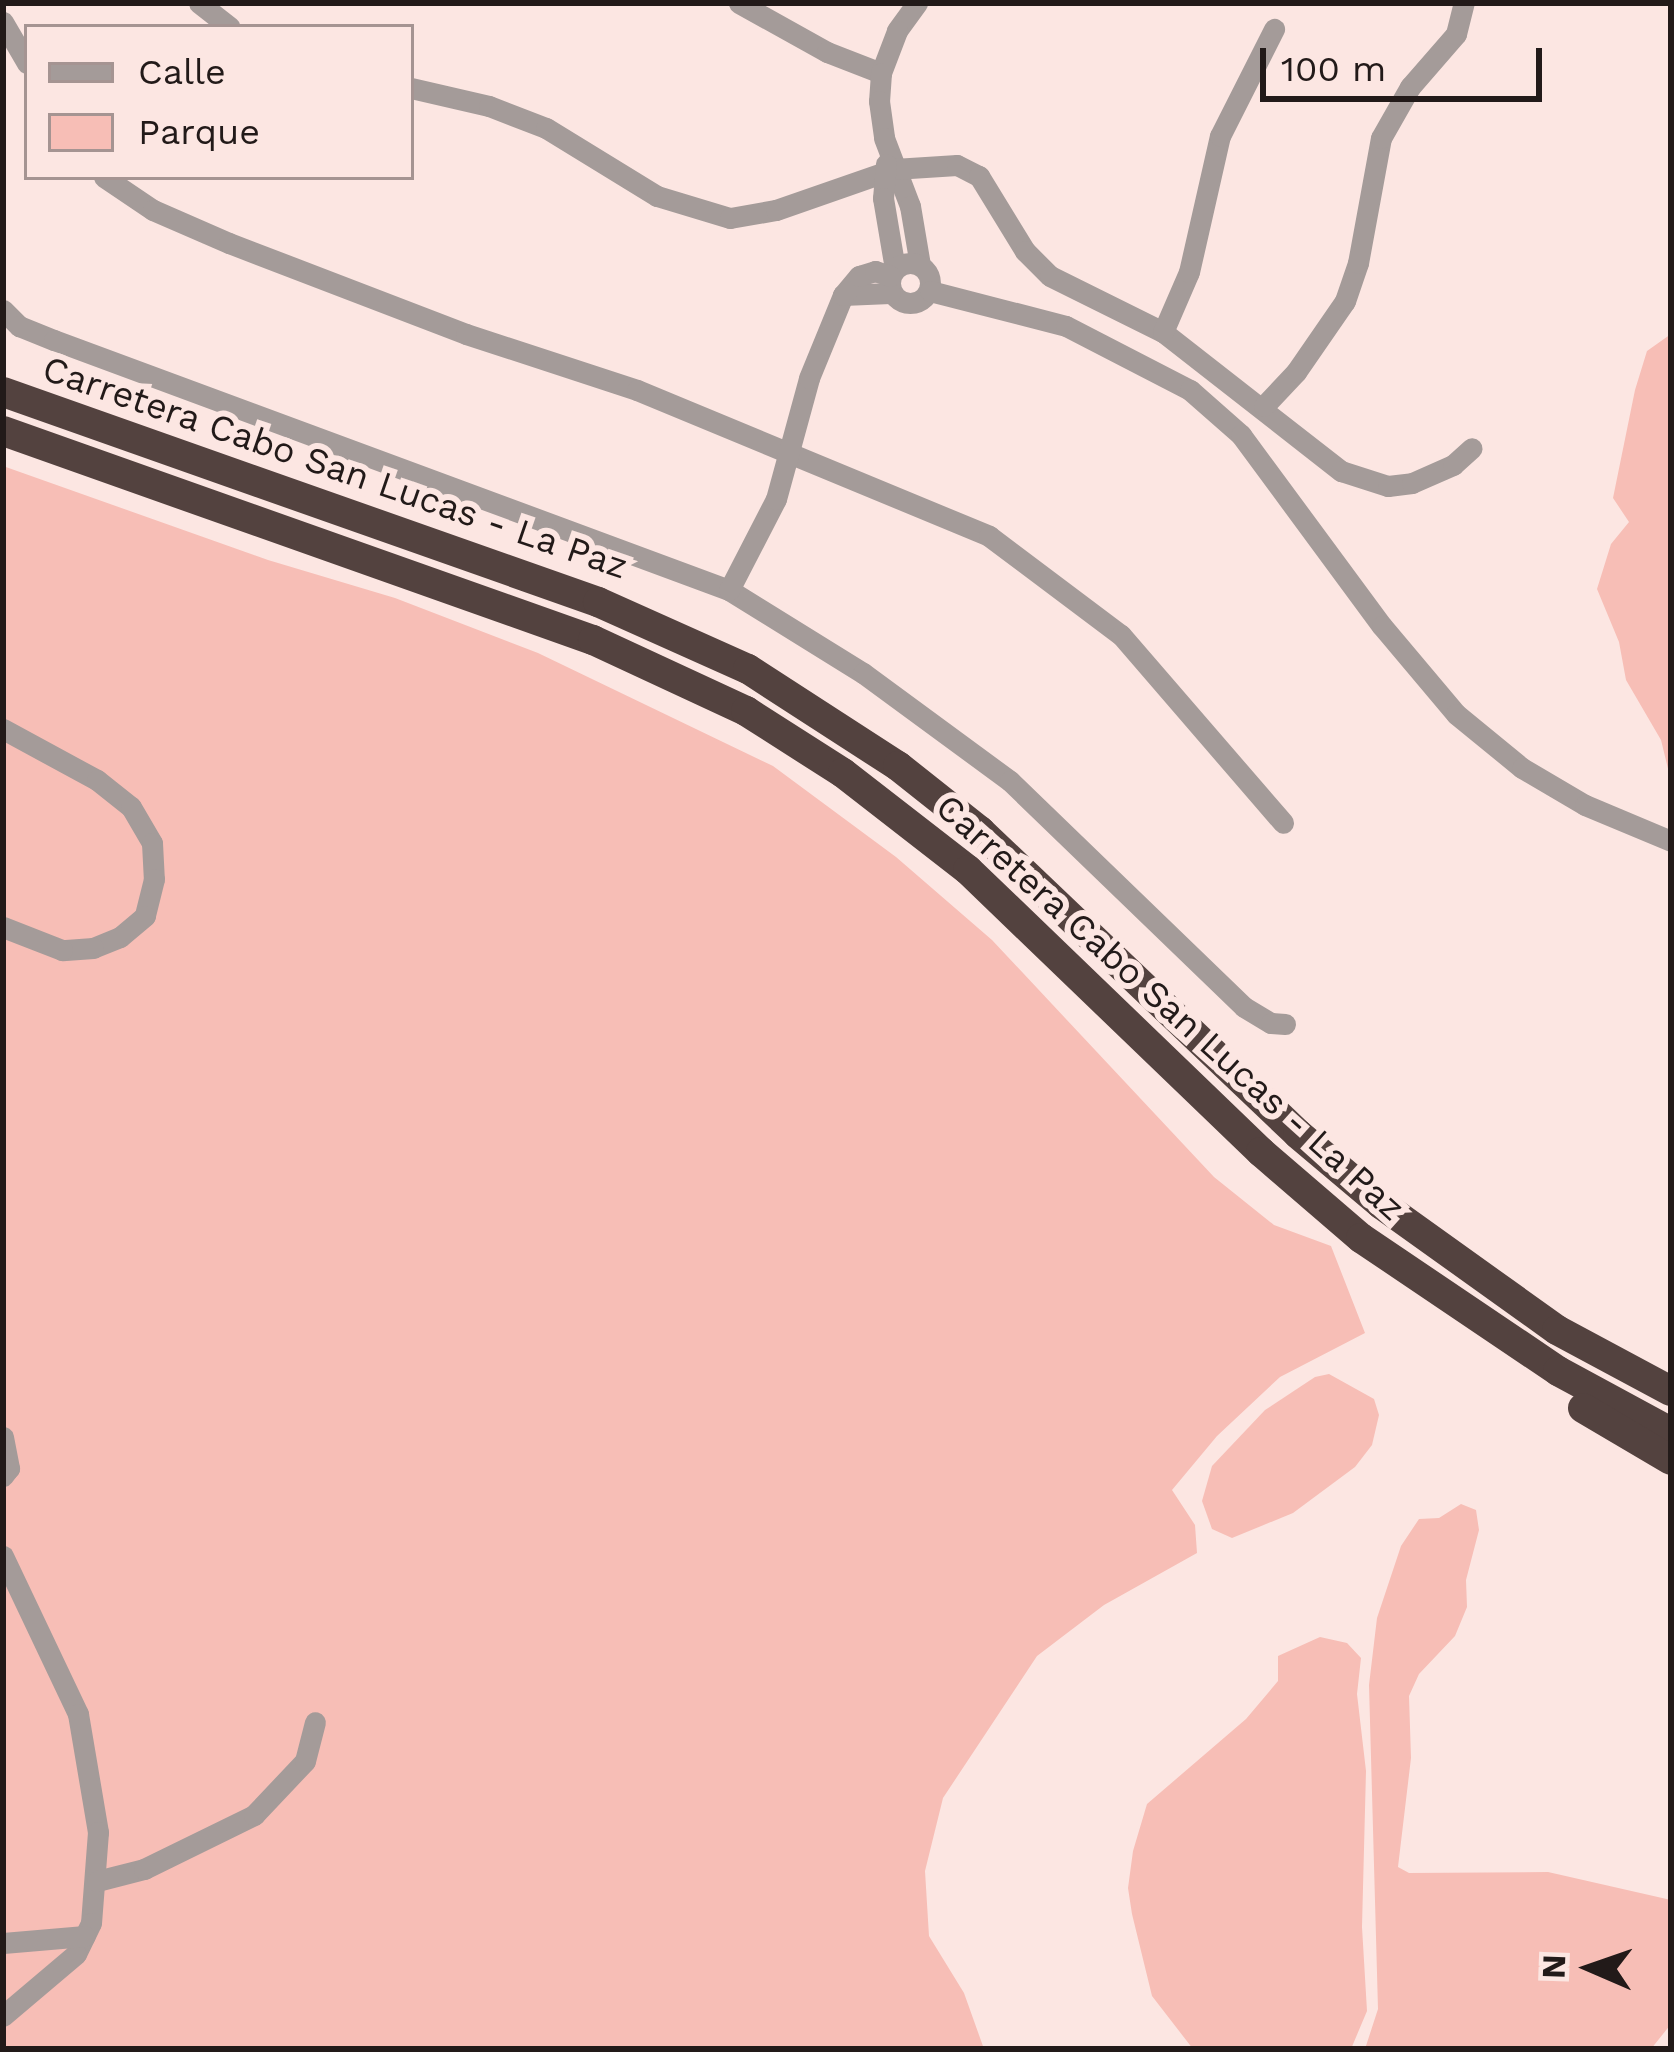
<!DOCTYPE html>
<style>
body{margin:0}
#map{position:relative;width:1674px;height:2052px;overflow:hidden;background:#fce6e2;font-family:"Work Sans",sans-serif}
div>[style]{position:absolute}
.green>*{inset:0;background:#f7beb6}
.minor>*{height:21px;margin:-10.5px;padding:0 10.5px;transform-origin:10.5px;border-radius:10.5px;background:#a49b99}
.minor>.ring{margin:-10.5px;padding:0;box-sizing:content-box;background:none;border:21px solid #a49b99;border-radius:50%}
.highway>*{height:30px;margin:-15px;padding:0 15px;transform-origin:15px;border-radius:15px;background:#53423f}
span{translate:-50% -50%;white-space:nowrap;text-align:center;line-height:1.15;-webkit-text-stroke:12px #fce6e2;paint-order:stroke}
.street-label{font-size:36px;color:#221a19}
.frame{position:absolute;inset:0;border:6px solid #221a19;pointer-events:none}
.legend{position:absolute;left:24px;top:24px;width:390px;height:156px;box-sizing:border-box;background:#fce6e2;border:3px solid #a59492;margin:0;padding:15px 21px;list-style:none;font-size:36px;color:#221a19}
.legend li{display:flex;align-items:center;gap:24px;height:60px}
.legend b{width:60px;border:3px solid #a59492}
.north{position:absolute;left:1530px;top:1908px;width:120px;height:120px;-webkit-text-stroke:9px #fce6e2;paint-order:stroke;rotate:272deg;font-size:33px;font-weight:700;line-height:48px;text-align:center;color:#221a19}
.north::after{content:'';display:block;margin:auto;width:42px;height:54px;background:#221a19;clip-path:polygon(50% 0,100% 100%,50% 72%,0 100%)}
.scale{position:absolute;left:1260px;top:48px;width:282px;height:54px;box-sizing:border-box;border:6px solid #221a19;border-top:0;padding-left:15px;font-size:36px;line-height:42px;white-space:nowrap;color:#221a19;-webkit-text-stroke:9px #fce6e2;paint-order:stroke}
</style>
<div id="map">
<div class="green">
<div style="clip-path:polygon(1671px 334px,1671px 781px,1661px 740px,1626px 680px,1619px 642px,1597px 589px,1611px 544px,1629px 522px,1613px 498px,1635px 390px,1647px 351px)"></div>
<div style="clip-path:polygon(3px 466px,268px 560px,395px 598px,538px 653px,773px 766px,896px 857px,992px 940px,1214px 1177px,1274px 1225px,1331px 1246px,1365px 1333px,1280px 1377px,1217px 1436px,1172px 1490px,1195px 1525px,1197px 1553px,1104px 1605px,1037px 1656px,943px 1798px,925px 1871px,929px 1936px,964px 1993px,984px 2049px,3px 2049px)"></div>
<div style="clip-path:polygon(1329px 1374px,1374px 1399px,1379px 1415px,1372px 1445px,1355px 1467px,1293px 1513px,1232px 1538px,1212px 1529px,1202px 1501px,1212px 1466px,1265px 1410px,1315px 1377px)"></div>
<div style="clip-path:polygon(1461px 1504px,1476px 1510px,1479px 1530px,1466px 1580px,1467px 1607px,1455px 1636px,1419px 1674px,1409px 1696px,1411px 1758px,1398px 1867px,1409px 1873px,1548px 1872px,1671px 1900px,1671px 2024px,1651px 2049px,1365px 2049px,1378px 2009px,1369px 1685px,1377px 1618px,1401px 1546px,1419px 1519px,1439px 1518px)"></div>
<div style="clip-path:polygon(1320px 1637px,1347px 1643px,1361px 1658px,1357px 1694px,1366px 1771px,1362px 1927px,1367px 2011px,1351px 2049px,1193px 2049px,1152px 1996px,1132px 1914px,1128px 1888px,1133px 1851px,1147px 1804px,1246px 1719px,1278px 1681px,1278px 1656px)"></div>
</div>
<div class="minor">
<div style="left:199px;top:3px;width:39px;rotate:38deg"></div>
<div style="left:739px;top:3px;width:101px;rotate:29.1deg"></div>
<div style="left:827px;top:52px;width:58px;rotate:21.3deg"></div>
<div style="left:917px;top:3px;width:34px;rotate:126deg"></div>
<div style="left:897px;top:31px;width:45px;rotate:110.9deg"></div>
<div style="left:881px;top:73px;width:28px;rotate:94deg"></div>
<div style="left:879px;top:101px;width:37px;rotate:82deg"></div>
<div style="left:884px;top:138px;width:73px;rotate:69.1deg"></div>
<div style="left:910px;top:206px;width:60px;rotate:80.4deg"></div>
<div style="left:3px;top:22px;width:48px;rotate:59.7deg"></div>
<div style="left:411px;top:88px;width:80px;rotate:13deg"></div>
<div style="left:489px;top:106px;width:61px;rotate:21.1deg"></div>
<div style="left:546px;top:128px;width:130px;rotate:31.5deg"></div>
<div style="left:657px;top:196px;width:76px;rotate:16.8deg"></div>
<div style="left:730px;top:218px;width:47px;rotate:-9.9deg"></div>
<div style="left:776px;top:210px;width:125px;rotate:-19.2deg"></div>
<div style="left:894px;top:169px;width:63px;rotate:-3.6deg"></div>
<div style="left:957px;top:165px;width:25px;rotate:27deg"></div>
<div style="left:979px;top:176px;width:88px;rotate:58.5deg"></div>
<div style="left:1025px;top:251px;width:35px;rotate:45deg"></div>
<div style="left:1050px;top:276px;width:126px;rotate:26.4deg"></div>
<div style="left:1163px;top:332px;width:226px;rotate:38deg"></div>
<div style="left:1341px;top:471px;width:49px;rotate:17.7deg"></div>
<div style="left:1388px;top:486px;width:24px;rotate:-7deg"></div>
<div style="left:1412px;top:483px;width:45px;rotate:-23.7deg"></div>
<div style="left:1453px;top:465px;width:25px;rotate:-42deg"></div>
<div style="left:886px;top:164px;width:34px;rotate:95deg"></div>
<div style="left:883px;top:198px;width:72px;rotate:80.4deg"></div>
<div style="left:104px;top:177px;width:59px;rotate:34deg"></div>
<div style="left:153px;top:210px;width:83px;rotate:23.5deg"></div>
<div style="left:229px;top:243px;width:254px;rotate:21deg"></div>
<div style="left:466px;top:334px;width:180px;rotate:18.1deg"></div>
<div style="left:637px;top:390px;width:381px;rotate:22.5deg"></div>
<div style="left:989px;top:536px;width:165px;rotate:36.9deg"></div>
<div style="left:1121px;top:635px;width:248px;rotate:49.2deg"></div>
<div class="ring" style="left:890px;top:263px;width:19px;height:19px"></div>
<div style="left:930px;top:291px;width:140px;rotate:14.4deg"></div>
<div style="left:1066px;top:326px;width:140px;rotate:27.3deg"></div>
<div style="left:1190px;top:390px;width:68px;rotate:41.4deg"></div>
<div style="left:1241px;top:435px;width:237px;rotate:53.6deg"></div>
<div style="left:1382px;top:626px;width:115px;rotate:49.9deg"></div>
<div style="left:1456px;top:714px;width:85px;rotate:39.3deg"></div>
<div style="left:1522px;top:768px;width:73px;rotate:30.4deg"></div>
<div style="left:1585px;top:805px;width:93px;rotate:22.7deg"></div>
<div style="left:843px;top:295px;width:47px;rotate:-2.4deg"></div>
<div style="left:3px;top:310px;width:23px;rotate:45deg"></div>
<div style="left:19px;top:326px;width:38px;rotate:22deg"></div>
<div style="left:54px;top:340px;width:720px;rotate:20.32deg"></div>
<div style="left:729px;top:590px;width:158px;rotate:31.8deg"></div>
<div style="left:863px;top:673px;width:182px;rotate:36.3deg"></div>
<div style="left:1010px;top:781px;width:325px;rotate:44deg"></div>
<div style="left:1244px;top:1007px;width:31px;rotate:31deg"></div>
<div style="left:1271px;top:1023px;width:14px;rotate:4deg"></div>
<div style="left:1163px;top:332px;width:65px;rotate:-66.6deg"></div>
<div style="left:1189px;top:272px;width:139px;rotate:-77.2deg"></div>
<div style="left:1220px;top:136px;width:120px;rotate:-63.2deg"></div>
<div style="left:1264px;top:406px;width:47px;rotate:-46.7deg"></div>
<div style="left:1296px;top:372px;width:86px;rotate:-55.4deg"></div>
<div style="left:1345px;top:301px;width:40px;rotate:-71.1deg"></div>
<div style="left:1358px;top:263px;width:127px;rotate:-79.6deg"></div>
<div style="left:1381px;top:138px;width:59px;rotate:-60.4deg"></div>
<div style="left:1410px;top:87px;width:70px;rotate:-49deg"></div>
<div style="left:1456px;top:34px;width:32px;rotate:-76deg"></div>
<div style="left:729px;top:590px;width:102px;rotate:-62.7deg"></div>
<div style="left:776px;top:499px;width:125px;rotate:-74.7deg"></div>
<div style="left:809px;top:378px;width:90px;rotate:-67.7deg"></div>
<div style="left:843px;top:295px;width:25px;rotate:-50deg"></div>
<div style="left:859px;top:276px;width:17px;rotate:-17deg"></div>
<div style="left:875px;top:271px;width:16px;rotate:18deg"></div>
<div style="left:3px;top:729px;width:107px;rotate:28.5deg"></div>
<div style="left:97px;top:780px;width:43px;rotate:38.5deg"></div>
<div style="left:131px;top:807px;width:42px;rotate:59.7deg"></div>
<div style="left:152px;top:843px;width:36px;rotate:87deg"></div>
<div style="left:154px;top:879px;width:38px;rotate:104deg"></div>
<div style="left:145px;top:916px;width:33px;rotate:140deg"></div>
<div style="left:120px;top:937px;width:29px;rotate:158deg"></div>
<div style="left:93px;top:948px;width:31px;rotate:176deg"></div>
<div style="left:62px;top:950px;width:63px;rotate:-158.7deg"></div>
<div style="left:3px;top:1437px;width:32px;rotate:79deg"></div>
<div style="left:9px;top:1468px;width:10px;rotate:127deg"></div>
<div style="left:3px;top:1556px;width:175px;rotate:64.6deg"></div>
<div style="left:78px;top:1714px;width:120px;rotate:80.4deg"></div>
<div style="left:98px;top:1832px;width:91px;rotate:94.4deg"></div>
<div style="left:91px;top:1923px;width:34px;rotate:116deg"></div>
<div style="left:76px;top:1954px;width:96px;rotate:139.7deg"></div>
<div style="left:97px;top:1881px;width:49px;rotate:-14.3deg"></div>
<div style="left:144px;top:1869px;width:123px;rotate:-26.1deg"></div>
<div style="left:254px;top:1815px;width:74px;rotate:-46.6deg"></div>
<div style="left:305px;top:1761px;width:40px;rotate:-75.6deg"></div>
<div style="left:3px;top:1943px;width:82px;rotate:-4.9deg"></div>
</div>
<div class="highway">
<div style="left:3px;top:392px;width:631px;rotate:19.44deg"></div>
<div style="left:598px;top:602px;width:164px;rotate:24.1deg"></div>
<div style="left:748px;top:669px;width:179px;rotate:32.9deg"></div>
<div style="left:898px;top:766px;width:105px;rotate:38.4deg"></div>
<div style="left:980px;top:831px;width:439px;rotate:43.6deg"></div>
<div style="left:1298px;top:1134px;width:109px;rotate:40.1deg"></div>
<div style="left:1381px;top:1204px;width:216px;rotate:35.6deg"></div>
<div style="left:1557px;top:1330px;width:129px;rotate:28.2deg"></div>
<div style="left:3px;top:431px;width:626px;rotate:19.51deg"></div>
<div style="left:593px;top:640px;width:169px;rotate:24.9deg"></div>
<div style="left:746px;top:711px;width:115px;rotate:32.6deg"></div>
<div style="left:843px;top:773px;width:158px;rotate:37.8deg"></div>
<div style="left:968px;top:870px;width:407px;rotate:43.9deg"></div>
<div style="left:1261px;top:1152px;width:132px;rotate:40.7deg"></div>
<div style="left:1361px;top:1238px;width:238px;rotate:34deg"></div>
<div style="left:1558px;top:1371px;width:128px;rotate:28.4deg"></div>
<div style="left:1583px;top:1408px;width:102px;rotate:30.6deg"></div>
</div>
<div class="street-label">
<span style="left:335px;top:468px;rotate:19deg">Carretera Cabo San Lucas - La Paz</span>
<span style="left:1170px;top:1008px;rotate:42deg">Carretera Cabo San Lucas - La Paz</span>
</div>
<div class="frame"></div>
<ul class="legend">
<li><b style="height:15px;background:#a49b99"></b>Calle</li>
<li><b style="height:33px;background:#f7beb6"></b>Parque</li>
</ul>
<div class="north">N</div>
<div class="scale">100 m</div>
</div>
